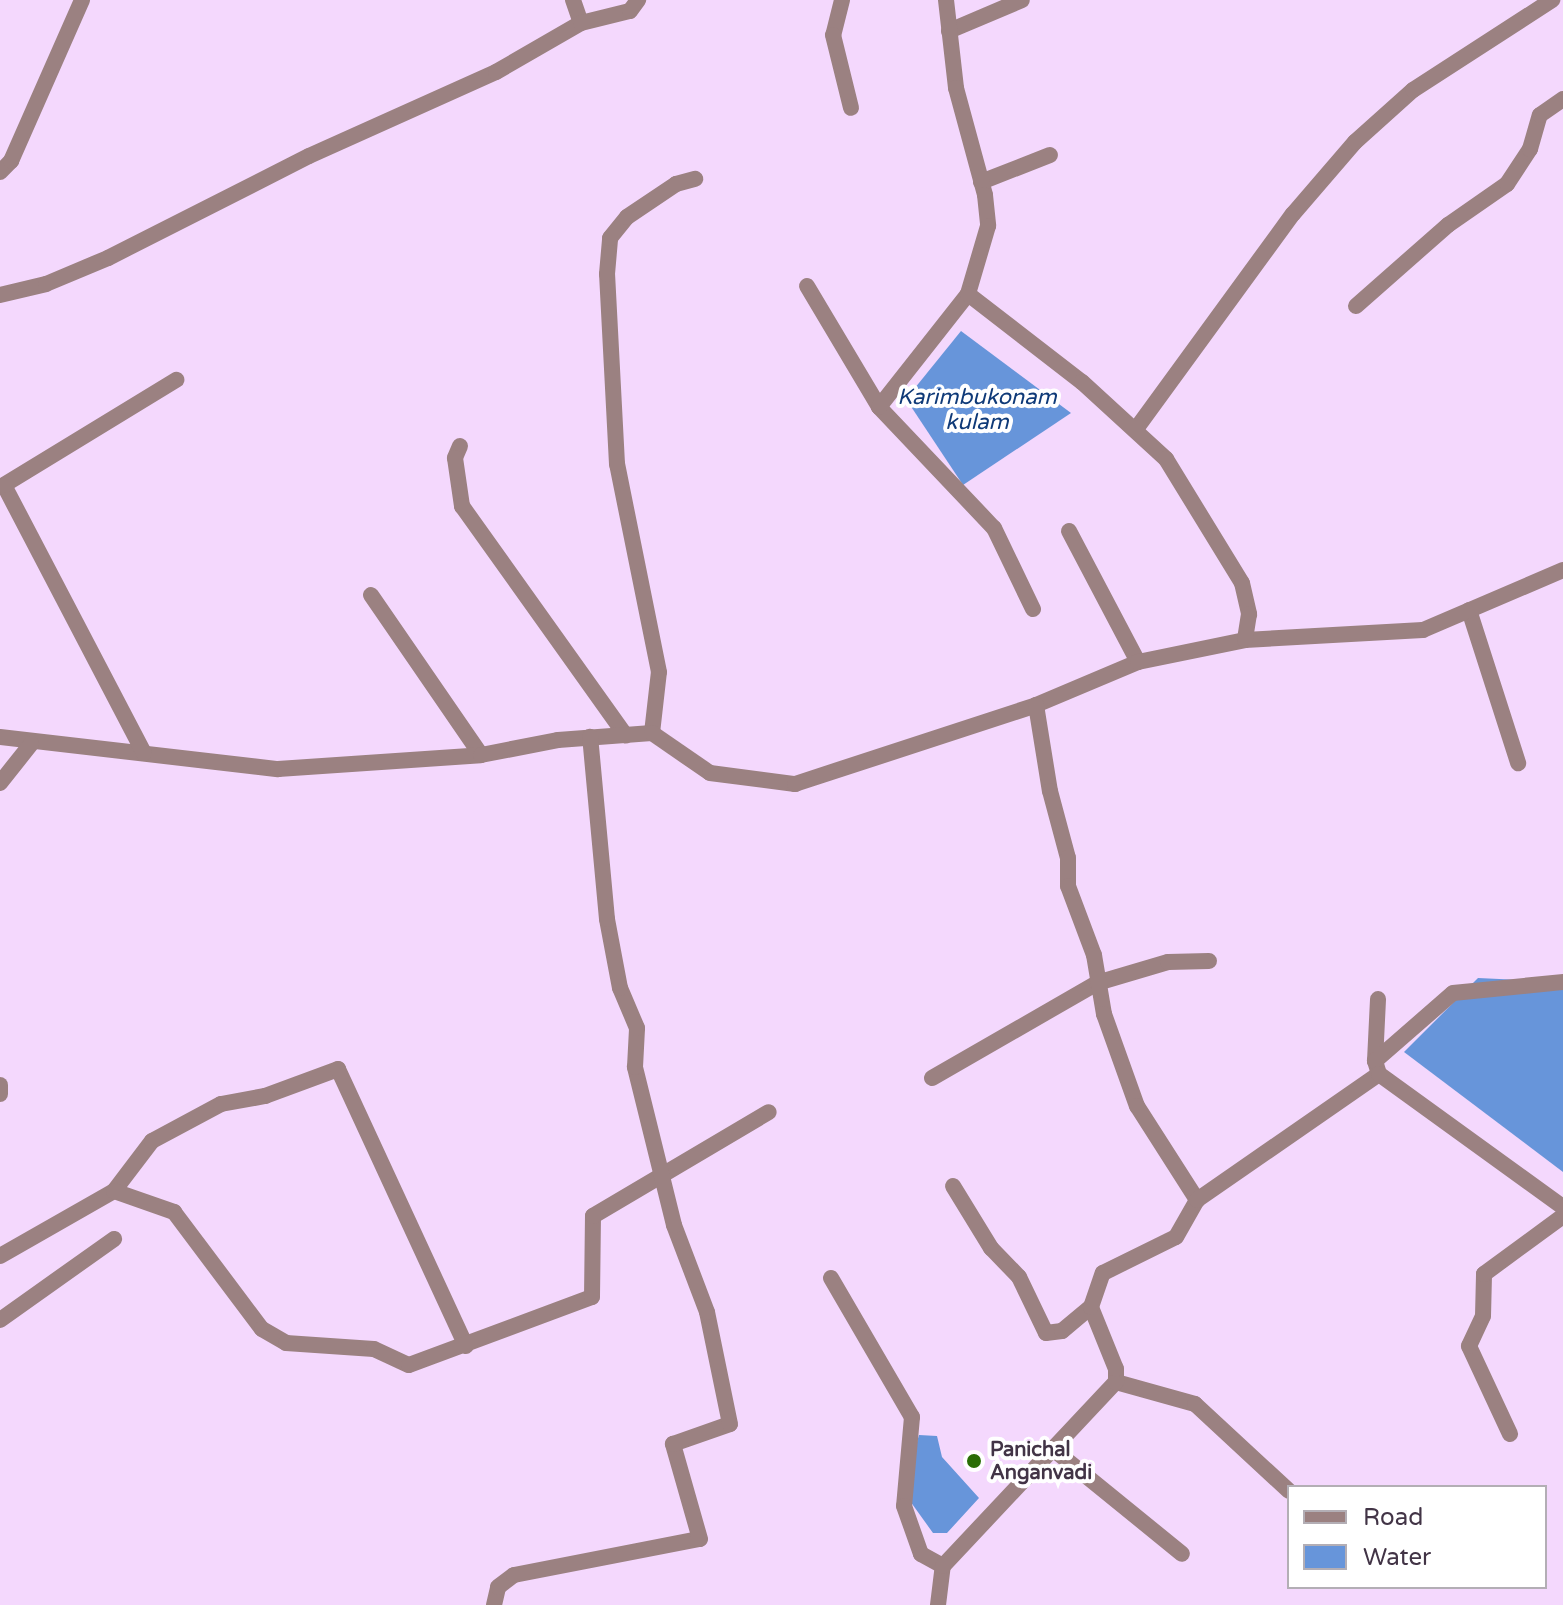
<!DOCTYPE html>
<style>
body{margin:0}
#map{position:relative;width:1563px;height:1605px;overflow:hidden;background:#f4d8fd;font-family:"Varela Round",sans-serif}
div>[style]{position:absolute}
.water>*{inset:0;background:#6795da}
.minor>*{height:16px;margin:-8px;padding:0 8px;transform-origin:8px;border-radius:8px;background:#9b8181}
.tertiary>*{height:16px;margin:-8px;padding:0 8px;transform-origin:8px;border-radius:8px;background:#9b8181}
.dots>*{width:22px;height:22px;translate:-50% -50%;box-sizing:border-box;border:4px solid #fff;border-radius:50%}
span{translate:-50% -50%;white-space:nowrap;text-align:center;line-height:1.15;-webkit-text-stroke:8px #fff;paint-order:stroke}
.poi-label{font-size:20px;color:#423446;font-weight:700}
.left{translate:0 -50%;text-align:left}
.water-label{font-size:22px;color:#0f3a78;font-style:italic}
.legend{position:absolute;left:1287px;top:1485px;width:260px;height:104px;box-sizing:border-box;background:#fff;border:2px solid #b3aeb5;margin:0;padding:10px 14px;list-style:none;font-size:24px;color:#423446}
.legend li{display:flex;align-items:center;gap:16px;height:40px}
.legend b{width:40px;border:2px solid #b3aeb5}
</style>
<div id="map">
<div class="water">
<div style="clip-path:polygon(961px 331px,1071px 413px,963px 485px,906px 399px)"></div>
<div style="clip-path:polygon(1478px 978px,1563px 982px,1563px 1172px,1404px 1052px)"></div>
<div style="clip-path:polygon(919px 1435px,937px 1436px,942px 1457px,979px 1498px,947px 1533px,933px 1533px,910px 1501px,908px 1474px)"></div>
</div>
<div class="minor">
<div style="left:573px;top:0;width:24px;rotate:71deg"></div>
<div style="left:842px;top:0;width:36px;rotate:104deg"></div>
<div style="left:833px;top:35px;width:75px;rotate:76.1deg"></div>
<div style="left:949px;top:31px;width:79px;rotate:-23deg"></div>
<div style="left:0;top:172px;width:16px;rotate:-45deg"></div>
<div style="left:11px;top:161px;width:176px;rotate:-66.2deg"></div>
<div style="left:981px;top:182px;width:74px;rotate:-21.4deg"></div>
<div style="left:807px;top:286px;width:141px;rotate:59.2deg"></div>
<div style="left:879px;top:407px;width:167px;rotate:46.5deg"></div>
<div style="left:994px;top:528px;width:90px;rotate:64.3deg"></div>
<div style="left:0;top:295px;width:47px;rotate:-13.4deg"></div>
<div style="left:46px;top:284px;width:67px;rotate:-22.8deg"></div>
<div style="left:108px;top:258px;width:225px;rotate:-26.9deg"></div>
<div style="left:309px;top:156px;width:205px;rotate:-24.2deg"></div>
<div style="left:496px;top:72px;width:98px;rotate:-30deg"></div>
<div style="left:581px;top:23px;width:50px;rotate:-13.8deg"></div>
<div style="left:630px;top:11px;width:14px;rotate:-54deg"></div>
<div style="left:1356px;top:306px;width:123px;rotate:-41.4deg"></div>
<div style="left:1448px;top:225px;width:72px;rotate:-34.8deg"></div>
<div style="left:1507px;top:184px;width:42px;rotate:-56.7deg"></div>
<div style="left:1530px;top:149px;width:35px;rotate:-74deg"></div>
<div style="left:1540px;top:115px;width:28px;rotate:-35deg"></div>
<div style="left:879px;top:407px;width:144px;rotate:-51.8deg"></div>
<div style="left:1136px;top:429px;width:266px;rotate:-53.9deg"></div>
<div style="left:1293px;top:214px;width:95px;rotate:-49.3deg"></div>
<div style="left:1355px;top:142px;width:78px;rotate:-41.9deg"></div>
<div style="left:1413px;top:90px;width:166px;rotate:-32.9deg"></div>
<div style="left:460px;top:446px;width:13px;rotate:113deg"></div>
<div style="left:455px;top:458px;width:49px;rotate:81.7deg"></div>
<div style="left:462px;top:506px;width:282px;rotate:54.5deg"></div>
<div style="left:1069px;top:531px;width:148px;rotate:62.2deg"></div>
<div style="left:371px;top:595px;width:194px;rotate:55.5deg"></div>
<div style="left:1469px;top:610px;width:161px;rotate:72.2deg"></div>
<div style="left:652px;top:733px;width:61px;rotate:-83.5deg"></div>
<div style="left:659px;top:672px;width:212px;rotate:-101.4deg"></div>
<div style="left:617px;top:464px;width:190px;rotate:-93deg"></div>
<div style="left:607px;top:274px;width:36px;rotate:-85deg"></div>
<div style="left:610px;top:238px;width:27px;rotate:-51deg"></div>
<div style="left:627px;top:217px;width:59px;rotate:-34deg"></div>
<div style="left:676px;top:184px;width:20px;rotate:-15deg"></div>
<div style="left:0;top:737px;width:280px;rotate:6.6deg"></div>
<div style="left:278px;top:769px;width:203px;rotate:-3.9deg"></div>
<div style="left:481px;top:755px;width:78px;rotate:-11deg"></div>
<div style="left:558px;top:740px;width:94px;rotate:-4.3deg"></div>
<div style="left:652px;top:733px;width:70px;rotate:34.6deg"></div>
<div style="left:710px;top:773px;width:86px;rotate:7.4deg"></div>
<div style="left:795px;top:784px;width:254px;rotate:-18.1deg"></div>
<div style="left:1036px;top:705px;width:111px;rotate:-22.9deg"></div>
<div style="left:1138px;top:662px;width:109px;rotate:-11.6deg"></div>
<div style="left:1245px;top:640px;width:178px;rotate:-3.2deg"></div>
<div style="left:1423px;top:630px;width:152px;rotate:-23.2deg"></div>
<div style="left:144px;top:753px;width:302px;rotate:-117.6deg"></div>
<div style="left:4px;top:485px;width:202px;rotate:-31.4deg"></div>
<div style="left:0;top:783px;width:50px;rotate:-51.5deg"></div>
<div style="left:1375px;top:1061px;width:62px;rotate:-87.2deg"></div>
<div style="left:1379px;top:1074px;width:14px;rotate:-107deg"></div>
<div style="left:1375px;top:1061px;width:103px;rotate:-41.1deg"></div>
<div style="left:1453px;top:993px;width:111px;rotate:-5.7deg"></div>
<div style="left:932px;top:1078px;width:190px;rotate:-29.9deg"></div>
<div style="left:1097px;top:983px;width:74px;rotate:-16.5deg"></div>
<div style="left:1168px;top:962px;width:41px;rotate:-1.4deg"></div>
<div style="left:0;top:1085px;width:9px;rotate:90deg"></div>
<div style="left:953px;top:1186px;width:73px;rotate:58.5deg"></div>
<div style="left:991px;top:1248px;width:40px;rotate:46deg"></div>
<div style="left:1019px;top:1277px;width:62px;rotate:64.3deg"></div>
<div style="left:1046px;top:1333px;width:16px;rotate:-7deg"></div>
<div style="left:1062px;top:1331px;width:38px;rotate:-40deg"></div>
<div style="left:114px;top:1191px;width:63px;rotate:-52.8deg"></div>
<div style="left:152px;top:1141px;width:78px;rotate:-28.2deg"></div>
<div style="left:221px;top:1104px;width:45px;rotate:-10.3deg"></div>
<div style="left:265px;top:1096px;width:78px;rotate:-20.3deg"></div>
<div style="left:338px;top:1069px;width:305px;rotate:65.2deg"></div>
<div style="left:0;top:1256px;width:131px;rotate:-29.7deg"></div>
<div style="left:114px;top:1191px;width:64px;rotate:19.3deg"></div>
<div style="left:174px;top:1212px;width:146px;rotate:53.1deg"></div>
<div style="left:262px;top:1329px;width:28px;rotate:30deg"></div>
<div style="left:286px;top:1343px;width:88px;rotate:3.9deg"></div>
<div style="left:374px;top:1349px;width:38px;rotate:25deg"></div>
<div style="left:409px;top:1365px;width:195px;rotate:-20.4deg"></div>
<div style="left:592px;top:1297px;width:81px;rotate:-89.3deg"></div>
<div style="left:593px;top:1216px;width:204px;rotate:-30.6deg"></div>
<div style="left:831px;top:1278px;width:161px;rotate:59.8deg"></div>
<div style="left:912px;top:1417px;width:89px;rotate:95.1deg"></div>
<div style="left:904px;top:1506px;width:51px;rotate:70.5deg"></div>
<div style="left:921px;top:1554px;width:25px;rotate:29deg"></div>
<div style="left:0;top:1320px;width:140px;rotate:-35.4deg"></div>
<div style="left:1116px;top:1382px;width:82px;rotate:15.6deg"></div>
<div style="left:1195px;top:1404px;width:128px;rotate:42.8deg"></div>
<div style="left:1510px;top:1434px;width:97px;rotate:-115deg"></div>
<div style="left:1469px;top:1346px;width:33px;rotate:-65deg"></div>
<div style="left:1483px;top:1316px;width:42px;rotate:-88.6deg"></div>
<div style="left:1484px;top:1274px;width:98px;rotate:-36.3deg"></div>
<div style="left:1053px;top:1449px;width:166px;rotate:39.1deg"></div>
<div style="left:494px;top:1605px;width:18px;rotate:-77deg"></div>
<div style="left:498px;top:1587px;width:20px;rotate:-37deg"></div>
<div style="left:514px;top:1575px;width:189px;rotate:-11deg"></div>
<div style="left:700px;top:1539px;width:99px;rotate:-105.9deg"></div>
<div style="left:673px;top:1444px;width:60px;rotate:-19.3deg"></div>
<div style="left:730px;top:1424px;width:114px;rotate:-101.6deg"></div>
<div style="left:707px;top:1312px;width:93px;rotate:-110.8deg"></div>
<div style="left:674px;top:1225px;width:163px;rotate:-103.9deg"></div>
<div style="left:635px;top:1067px;width:39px;rotate:-87deg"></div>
<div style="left:637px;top:1028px;width:43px;rotate:-113deg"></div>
<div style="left:620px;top:988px;width:70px;rotate:-100.7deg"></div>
<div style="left:607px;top:919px;width:183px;rotate:-95.3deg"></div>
</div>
<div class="tertiary">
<div style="left:946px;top:0;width:89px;rotate:83.5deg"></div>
<div style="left:956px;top:88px;width:111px;rotate:74.8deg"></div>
<div style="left:985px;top:195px;width:31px;rotate:84deg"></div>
<div style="left:988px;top:226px;width:71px;rotate:106.4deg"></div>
<div style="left:968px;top:294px;width:144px;rotate:37.7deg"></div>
<div style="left:1082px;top:382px;width:114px;rotate:42.5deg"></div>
<div style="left:1166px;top:459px;width:145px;rotate:58.5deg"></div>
<div style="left:1242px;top:583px;width:32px;rotate:77deg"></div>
<div style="left:1249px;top:614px;width:26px;rotate:99deg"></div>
<div style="left:1036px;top:705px;width:87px;rotate:80.8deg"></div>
<div style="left:1050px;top:791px;width:69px;rotate:75deg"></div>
<div style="left:1068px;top:858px;width:28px;rotate:90deg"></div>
<div style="left:1068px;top:886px;width:74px;rotate:69.4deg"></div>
<div style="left:1094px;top:955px;width:60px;rotate:80.4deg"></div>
<div style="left:1104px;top:1014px;width:98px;rotate:70.3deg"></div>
<div style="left:1137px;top:1106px;width:112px;rotate:57.4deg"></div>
<div style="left:938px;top:1605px;width:39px;rotate:-83deg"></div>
<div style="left:943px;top:1566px;width:253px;rotate:-46.8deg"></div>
<div style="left:1116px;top:1382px;width:13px;rotate:-90deg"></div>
<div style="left:1116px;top:1369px;width:67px;rotate:-112deg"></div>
<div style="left:1091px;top:1307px;width:36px;rotate:-71deg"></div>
<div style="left:1103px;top:1273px;width:81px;rotate:-26.3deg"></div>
<div style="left:1176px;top:1237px;width:43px;rotate:-60.4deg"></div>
<div style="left:1197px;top:1200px;width:221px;rotate:-34.7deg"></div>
<div style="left:1379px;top:1074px;width:227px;rotate:35.9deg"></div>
</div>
<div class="dots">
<div style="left:974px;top:1461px;background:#2a6d06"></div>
</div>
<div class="poi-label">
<span class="left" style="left:990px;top:1462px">Panichal<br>Anganvadi</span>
</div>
<div class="water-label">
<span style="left:977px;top:410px">Karimbukonam<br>kulam</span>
</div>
<ul class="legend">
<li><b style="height:10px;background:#9b8181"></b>Road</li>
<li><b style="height:22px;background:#6795da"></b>Water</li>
</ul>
</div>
